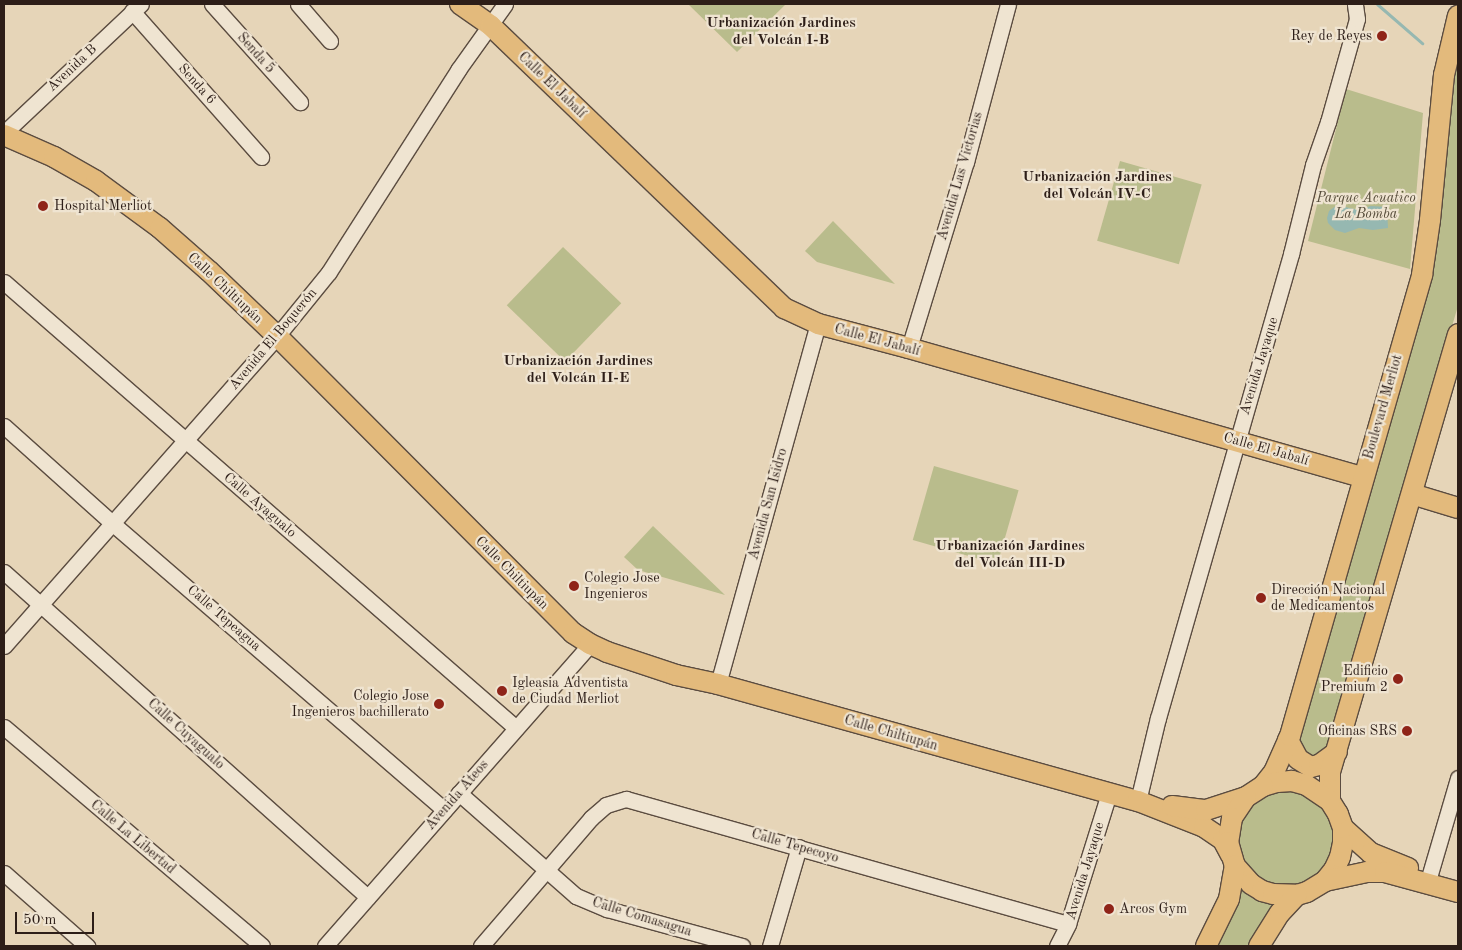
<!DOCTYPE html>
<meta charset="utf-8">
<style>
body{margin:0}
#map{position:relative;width:1462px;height:950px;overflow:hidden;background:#e6d5b8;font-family:"Old Standard TT",serif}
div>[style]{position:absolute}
.green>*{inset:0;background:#b9bc8c;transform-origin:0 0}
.round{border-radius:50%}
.water>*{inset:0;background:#96b8b1}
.stream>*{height:3px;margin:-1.5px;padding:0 1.5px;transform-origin:1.5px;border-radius:1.5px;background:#96b8b1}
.roads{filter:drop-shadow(1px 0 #5b4c40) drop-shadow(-1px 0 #5b4c40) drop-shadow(0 1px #5b4c40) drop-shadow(0 -1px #5b4c40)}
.minor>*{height:15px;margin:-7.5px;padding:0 7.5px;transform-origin:7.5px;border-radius:7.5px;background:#efe4d1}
.major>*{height:20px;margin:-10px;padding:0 10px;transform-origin:10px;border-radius:10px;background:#e3ba7c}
.dots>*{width:14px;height:14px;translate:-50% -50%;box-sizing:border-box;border:2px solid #efe4d1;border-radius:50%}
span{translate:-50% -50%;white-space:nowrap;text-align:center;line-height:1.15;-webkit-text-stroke:4.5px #efe4d1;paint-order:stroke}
.poi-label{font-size:14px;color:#2d1e18}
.right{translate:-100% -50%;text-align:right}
.left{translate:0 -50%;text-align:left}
.street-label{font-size:14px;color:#2d1e18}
.park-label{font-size:14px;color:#574d3b;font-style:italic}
.neighbourhood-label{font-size:15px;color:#2d1e18;font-weight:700}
.frame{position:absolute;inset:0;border:5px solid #2d1e18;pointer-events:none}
.scale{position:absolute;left:15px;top:912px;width:79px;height:22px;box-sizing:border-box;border:2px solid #2d1e18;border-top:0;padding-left:6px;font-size:15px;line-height:18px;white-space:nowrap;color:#2d1e18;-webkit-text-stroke:4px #efe4d1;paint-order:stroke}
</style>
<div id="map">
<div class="green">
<div style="clip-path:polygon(688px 4px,786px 4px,737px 52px)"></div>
<div style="clip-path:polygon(1458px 53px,1458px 306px,1322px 761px,1296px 754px,1429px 283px)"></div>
<div style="clip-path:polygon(1346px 89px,1423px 113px,1410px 269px,1308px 241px)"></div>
<div style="left:1120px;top:161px;width:85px;height:83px;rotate:16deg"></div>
<div style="clip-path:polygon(833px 221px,895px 284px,817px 262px,805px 251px)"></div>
<div style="left:563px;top:247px;width:81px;height:81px;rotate:44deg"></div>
<div style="left:934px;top:466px;width:88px;height:77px;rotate:16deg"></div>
<div style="clip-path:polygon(653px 526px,725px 595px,638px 570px,624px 557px)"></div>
<div class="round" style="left:1238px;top:791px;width:96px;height:96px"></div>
<div style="clip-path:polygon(1239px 883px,1287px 899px,1253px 946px,1212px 946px)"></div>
</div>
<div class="water">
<div style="clip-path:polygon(1337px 205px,1358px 210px,1371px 206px,1387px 207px,1388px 228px,1373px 230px,1359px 228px,1345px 233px,1335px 230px,1328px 223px,1327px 218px,1329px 211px)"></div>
</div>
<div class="stream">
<div style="left:1377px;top:4px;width:60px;rotate:40.9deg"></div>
</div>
<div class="roads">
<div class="minor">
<div style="left:212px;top:4px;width:132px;rotate:48.1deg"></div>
<div style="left:298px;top:4px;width:49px;rotate:49.1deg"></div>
<div style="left:132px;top:11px;width:195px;rotate:48.5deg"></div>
<div style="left:4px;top:133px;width:188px;rotate:-43.3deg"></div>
<div style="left:4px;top:282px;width:679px;rotate:41.06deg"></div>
<div style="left:909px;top:348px;width:195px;rotate:-73deg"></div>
<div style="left:966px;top:162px;width:163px;rotate:-75.1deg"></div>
<div style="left:4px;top:426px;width:145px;rotate:41.9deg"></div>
<div style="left:112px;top:523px;width:439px;rotate:40.8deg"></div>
<div style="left:4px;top:572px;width:488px;rotate:41.8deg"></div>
<div style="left:4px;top:646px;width:413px;rotate:-48.6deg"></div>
<div style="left:277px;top:336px;width:82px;rotate:-50.9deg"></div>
<div style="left:329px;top:272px;width:240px;rotate:-57.4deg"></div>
<div style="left:458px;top:70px;width:81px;rotate:-54.5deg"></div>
<div style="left:718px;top:684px;width:374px;rotate:-74.5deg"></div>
<div style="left:4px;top:727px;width:338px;rotate:40.3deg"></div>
<div style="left:459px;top:793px;width:156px;rotate:41.4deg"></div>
<div style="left:576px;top:896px;width:34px;rotate:23deg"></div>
<div style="left:607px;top:909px;width:140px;rotate:15.3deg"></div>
<div style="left:1138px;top:801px;width:85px;rotate:-76.5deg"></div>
<div style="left:1158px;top:718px;width:483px;rotate:-74deg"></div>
<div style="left:1291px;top:254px;width:92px;rotate:-76.1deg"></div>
<div style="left:1313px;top:165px;width:46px;rotate:-70.8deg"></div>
<div style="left:1328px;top:122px;width:107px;rotate:-74.3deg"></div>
<div style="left:1357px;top:19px;width:15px;rotate:-98deg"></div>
<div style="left:4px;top:873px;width:111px;rotate:41.3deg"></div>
<div style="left:1430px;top:874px;width:100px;rotate:-73.7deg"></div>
<div style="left:325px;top:946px;width:402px;rotate:-48.7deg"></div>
<div style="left:481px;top:946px;width:169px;rotate:-49.3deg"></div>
<div style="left:591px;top:818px;width:20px;rotate:-41deg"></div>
<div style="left:606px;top:805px;width:21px;rotate:-17deg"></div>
<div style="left:626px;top:799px;width:459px;rotate:15.8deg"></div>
<div style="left:770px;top:946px;width:103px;rotate:-73.7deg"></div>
<div style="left:1057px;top:946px;width:25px;rotate:-63deg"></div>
<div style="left:1068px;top:924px;width:137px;rotate:-72.6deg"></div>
</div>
<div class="major">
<div style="left:460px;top:4px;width:38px;rotate:35deg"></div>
<div style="left:491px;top:26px;width:407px;rotate:43.9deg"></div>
<div style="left:784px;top:308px;width:38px;rotate:25deg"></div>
<div style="left:818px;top:324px;width:94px;rotate:14.8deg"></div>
<div style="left:909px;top:348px;width:472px;rotate:15.9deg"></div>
<div style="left:4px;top:135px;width:55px;rotate:23.7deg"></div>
<div style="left:54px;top:157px;width:48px;rotate:29.7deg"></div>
<div style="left:96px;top:181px;width:79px;rotate:36.3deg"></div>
<div style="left:160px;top:228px;width:65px;rotate:41.3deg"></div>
<div style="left:209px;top:271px;width:94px;rotate:43.7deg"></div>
<div style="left:277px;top:336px;width:419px;rotate:45.1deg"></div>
<div style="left:573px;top:633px;width:20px;rotate:33deg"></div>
<div style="left:590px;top:644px;width:19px;rotate:25deg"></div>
<div style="left:607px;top:652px;width:73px;rotate:18.4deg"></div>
<div style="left:676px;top:675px;width:43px;rotate:12.1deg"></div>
<div style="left:718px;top:684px;width:436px;rotate:15.6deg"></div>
<div style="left:1138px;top:801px;width:71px;rotate:21.5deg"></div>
<div style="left:1204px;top:827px;width:23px;rotate:34deg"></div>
<div style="left:1223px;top:840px;width:17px;rotate:62deg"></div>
<div style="left:1412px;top:494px;width:48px;rotate:16.9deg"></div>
<div style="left:1288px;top:740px;width:21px;rotate:62deg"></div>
<div style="left:1298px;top:759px;width:15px;rotate:32deg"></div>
<div style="left:1311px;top:767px;width:8px;rotate:-14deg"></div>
<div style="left:1319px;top:765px;width:22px;rotate:-36deg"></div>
<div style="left:1263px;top:786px;width:18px;rotate:-52deg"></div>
<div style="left:1274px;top:772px;width:39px;rotate:-66deg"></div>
<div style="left:1290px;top:736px;width:480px;rotate:-74deg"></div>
<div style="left:1422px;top:275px;width:56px;rotate:-81.7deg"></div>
<div style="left:1430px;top:220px;width:146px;rotate:-84.5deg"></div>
<div style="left:1444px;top:75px;width:61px;rotate:-76.7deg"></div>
<div style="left:1330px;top:801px;width:29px;rotate:-90deg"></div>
<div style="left:1330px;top:772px;width:456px;rotate:-73.7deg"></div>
<div style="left:1172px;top:806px;width:34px;rotate:7deg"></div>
<div style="left:1206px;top:810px;width:42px;rotate:-18deg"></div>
<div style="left:1343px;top:828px;width:38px;rotate:42deg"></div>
<div style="left:1371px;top:853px;width:40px;rotate:22deg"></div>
<div style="left:1325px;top:881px;width:14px;rotate:-51deg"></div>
<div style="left:1334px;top:870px;width:14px;rotate:-65deg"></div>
<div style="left:1340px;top:857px;width:14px;rotate:-78deg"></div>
<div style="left:1343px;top:843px;width:15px;rotate:-90deg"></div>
<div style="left:1343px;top:828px;width:15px;rotate:-110deg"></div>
<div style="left:1338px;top:814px;width:15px;rotate:-122deg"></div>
<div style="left:1330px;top:801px;width:29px;rotate:-146deg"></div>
<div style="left:1306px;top:785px;width:15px;rotate:-164deg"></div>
<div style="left:1292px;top:781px;width:15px;rotate:176deg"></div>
<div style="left:1277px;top:782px;width:15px;rotate:164deg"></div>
<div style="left:1263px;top:786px;width:20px;rotate:147deg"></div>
<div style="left:1246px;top:797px;width:25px;rotate:124deg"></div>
<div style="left:1232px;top:818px;width:24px;rotate:99deg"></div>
<div style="left:1228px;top:842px;width:25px;rotate:74deg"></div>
<div style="left:1235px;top:866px;width:24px;rotate:48deg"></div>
<div style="left:1251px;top:884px;width:13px;rotate:32deg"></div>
<div style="left:1262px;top:891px;width:11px;rotate:15deg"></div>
<div style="left:1273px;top:894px;width:24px;rotate:2deg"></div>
<div style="left:1297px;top:895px;width:10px;rotate:-17deg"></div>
<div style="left:1307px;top:892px;width:21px;rotate:-31deg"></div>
<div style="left:1325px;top:881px;width:43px;rotate:-12.1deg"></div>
<div style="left:1367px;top:872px;width:18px"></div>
<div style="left:1385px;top:872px;width:76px;rotate:15.3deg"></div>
<div style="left:1206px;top:946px;width:52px;rotate:-63.9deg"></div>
<div style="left:1229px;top:899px;width:34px;rotate:-80deg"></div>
<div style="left:1259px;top:946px;width:39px;rotate:-58deg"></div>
<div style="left:1280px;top:913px;width:25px;rotate:-47deg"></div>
</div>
</div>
<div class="dots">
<div style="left:1382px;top:36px;background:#8f2418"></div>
<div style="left:43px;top:206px;background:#8f2418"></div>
<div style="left:574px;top:586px;background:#8f2418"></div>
<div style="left:1261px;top:598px;background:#8f2418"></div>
<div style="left:1398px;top:679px;background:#8f2418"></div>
<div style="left:502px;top:691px;background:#8f2418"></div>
<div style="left:439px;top:704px;background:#8f2418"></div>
<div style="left:1407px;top:731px;background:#8f2418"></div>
<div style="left:1109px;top:909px;background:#8f2418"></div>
</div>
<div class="poi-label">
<span class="right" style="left:1372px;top:36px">Rey de Reyes</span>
<span class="left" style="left:54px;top:206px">Hospital Merliot</span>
<span class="left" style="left:584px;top:586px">Colegio Jose<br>Ingenieros</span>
<span class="left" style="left:1271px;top:598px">Dirección Nacional<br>de Medicamentos</span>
<span class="right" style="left:1388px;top:679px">Edificio<br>Premium 2</span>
<span class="left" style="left:512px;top:691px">Igleasia Adventista<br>de Ciudad Merliot</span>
<span class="right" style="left:429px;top:704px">Colegio Jose<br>Ingenieros bachillerato</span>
<span class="right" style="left:1397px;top:731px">Oficinas SRS</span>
<span class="left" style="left:1119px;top:909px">Arcos Gym</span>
</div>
<div class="street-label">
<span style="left:256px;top:53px;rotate:48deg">Senda 5</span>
<span style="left:72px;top:68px;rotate:-43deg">Avenida B</span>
<span style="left:197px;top:84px;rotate:48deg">Senda 6</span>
<span style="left:552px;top:85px;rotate:44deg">Calle El Jabalí</span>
<span style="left:960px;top:176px;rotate:-74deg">Avenida Las Victorias</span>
<span style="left:225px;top:288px;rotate:43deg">Calle Chiltiupán</span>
<span style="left:273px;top:339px;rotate:-50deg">Avenida El Boquerón</span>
<span style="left:877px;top:340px;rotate:15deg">Calle El Jabalí</span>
<span style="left:1259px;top:366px;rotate:-73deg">Avenida Jayaque</span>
<span style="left:1383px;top:407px;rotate:-74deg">Boulevard Merliot</span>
<span style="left:1266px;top:449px;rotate:16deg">Calle El Jabalí</span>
<span style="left:768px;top:504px;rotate:-75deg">Avenida San Isidro</span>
<span style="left:260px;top:505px;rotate:41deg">Calle Ayagualo</span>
<span style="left:512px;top:573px;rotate:45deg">Calle Chiltiupán</span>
<span style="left:224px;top:618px;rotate:41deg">Calle Tepeagua</span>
<span style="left:891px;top:733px;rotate:16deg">Calle Chiltiupán</span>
<span style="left:186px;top:734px;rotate:42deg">Calle Cuyagualo</span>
<span style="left:457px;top:795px;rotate:-49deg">Avenida Ateos</span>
<span style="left:133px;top:837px;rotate:40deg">Calle La Libertad</span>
<span style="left:795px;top:846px;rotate:16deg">Calle Tepecoyo</span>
<span style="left:1085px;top:871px;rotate:-73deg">Avenida Jayaque</span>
<span style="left:642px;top:917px;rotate:17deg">Calle Comasagua</span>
</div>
<div class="park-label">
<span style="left:1366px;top:206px">Parque Acuatico<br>La Bomba</span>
</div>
<div class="neighbourhood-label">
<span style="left:781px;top:32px">Urbanización Jardines<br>del Volcán I-B</span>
<span style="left:1097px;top:186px">Urbanización Jardines<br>del Volcán IV-C</span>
<span style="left:578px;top:370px">Urbanización Jardines<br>del Volcán II-E</span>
<span style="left:1010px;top:555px">Urbanización Jardines<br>del Volcán III-D</span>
</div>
<div class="frame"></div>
<div class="scale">50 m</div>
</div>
